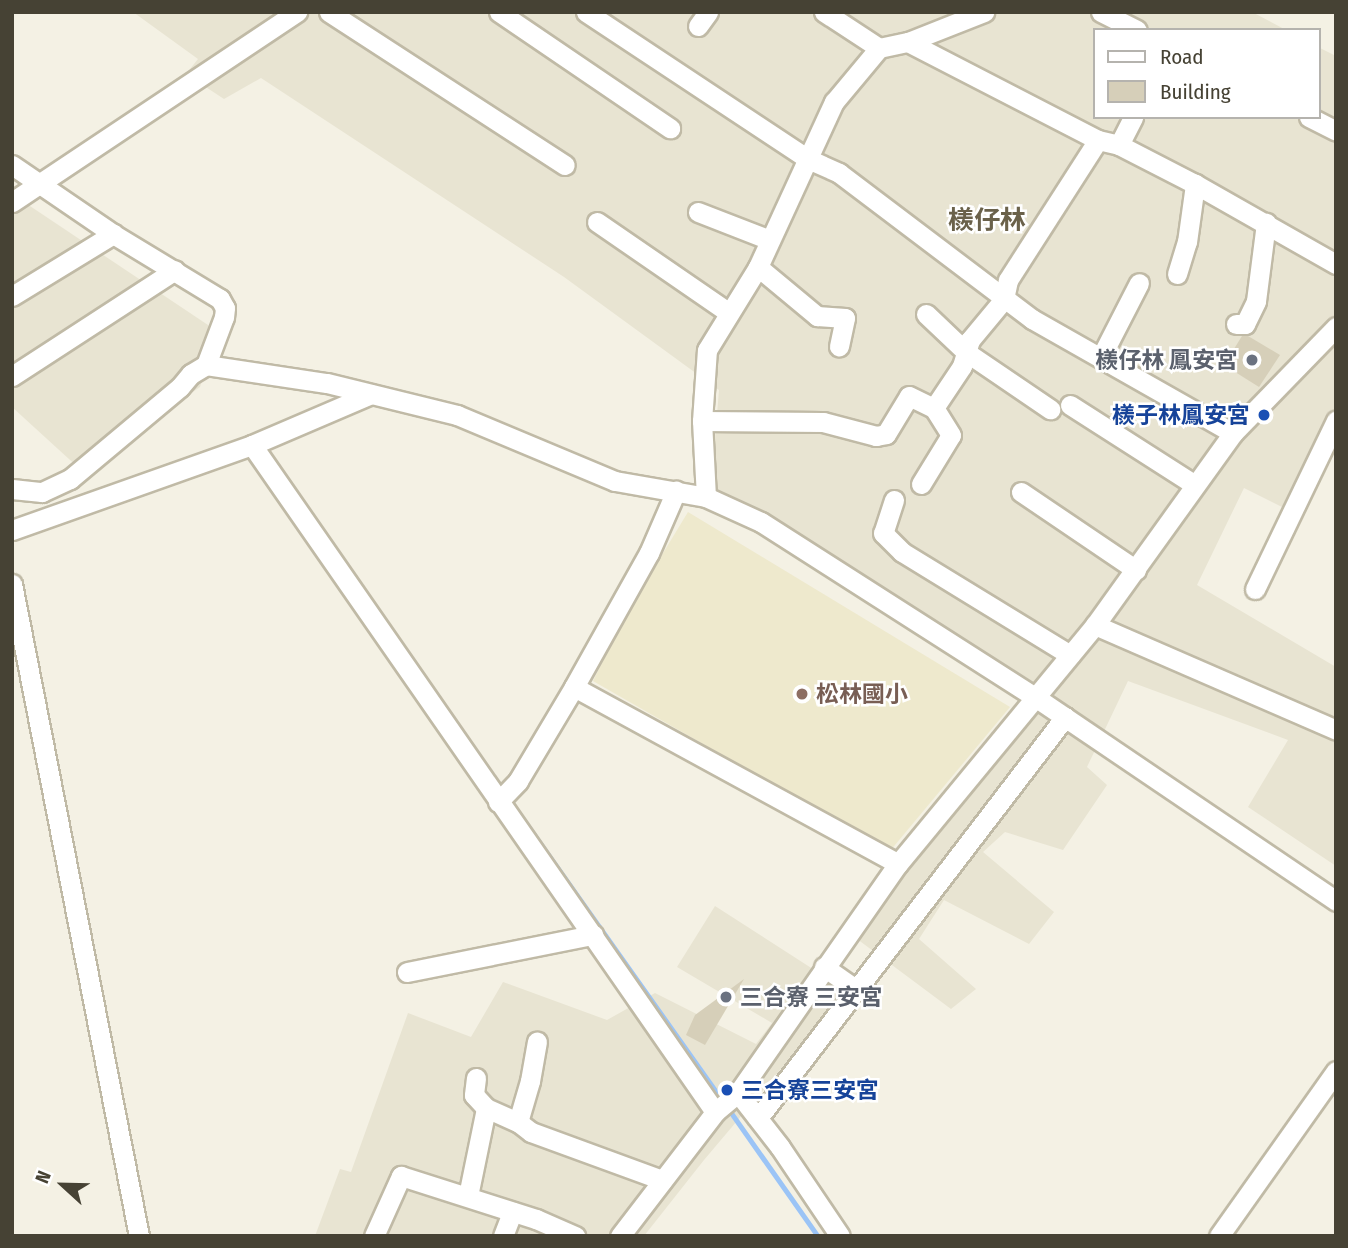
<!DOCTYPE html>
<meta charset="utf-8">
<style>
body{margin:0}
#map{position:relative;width:1348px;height:1248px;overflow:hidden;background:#f4f1e4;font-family:"Fira Sans Condensed","Noto Sans TC",sans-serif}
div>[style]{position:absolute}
.residential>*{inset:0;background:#e8e4d2}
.education>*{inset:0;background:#eee9cd}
.stream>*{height:4.5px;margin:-2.25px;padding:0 2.25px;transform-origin:2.25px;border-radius:2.25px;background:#9bc4f6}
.building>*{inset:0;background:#d6cfb9}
.roads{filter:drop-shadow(2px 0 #c0baa6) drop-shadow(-2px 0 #c0baa6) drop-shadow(0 2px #c0baa6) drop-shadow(0 -2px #c0baa6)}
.minor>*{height:19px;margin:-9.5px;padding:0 9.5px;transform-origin:9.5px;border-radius:9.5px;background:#fff}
.dots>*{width:19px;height:19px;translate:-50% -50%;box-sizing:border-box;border:4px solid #fff;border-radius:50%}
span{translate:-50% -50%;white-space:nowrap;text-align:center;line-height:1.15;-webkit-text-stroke:5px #fff;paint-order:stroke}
.worship-label{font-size:23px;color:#5b616d;font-weight:700}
.right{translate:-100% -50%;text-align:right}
.left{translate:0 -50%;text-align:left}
.transit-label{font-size:23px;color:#164399;font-weight:700}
.education-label{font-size:23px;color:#785e54;font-weight:700}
.quarter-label{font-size:26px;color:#6a614a;font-weight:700}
.frame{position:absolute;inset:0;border:14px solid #464234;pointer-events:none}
.legend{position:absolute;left:1093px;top:28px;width:228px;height:91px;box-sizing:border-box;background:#fff;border:2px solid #b5b3ae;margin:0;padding:9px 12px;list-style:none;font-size:21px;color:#464234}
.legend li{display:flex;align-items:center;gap:14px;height:35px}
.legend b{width:35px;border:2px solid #b5b3ae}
.north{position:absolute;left:28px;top:1150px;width:70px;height:70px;-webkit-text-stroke:5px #fff;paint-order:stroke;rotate:292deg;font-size:19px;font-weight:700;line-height:28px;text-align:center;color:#464234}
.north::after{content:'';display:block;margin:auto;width:24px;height:32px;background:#464234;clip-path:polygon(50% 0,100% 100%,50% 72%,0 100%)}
</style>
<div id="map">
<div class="residential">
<div style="clip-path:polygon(133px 12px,1252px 12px,1286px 30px,1094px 30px,1094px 117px,1318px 117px,1318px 47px,1336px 56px,1336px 436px,1298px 515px,1244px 488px,1197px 585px,1336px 667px,1336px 866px,1248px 807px,1288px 740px,1128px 681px,1087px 767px,1107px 785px,1063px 850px,1005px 832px,983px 852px,1054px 912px,1029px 944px,944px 900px,919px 939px,976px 989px,951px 1009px,849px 933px,1052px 693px,711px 486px,719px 390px,564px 277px,261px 78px,224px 99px,186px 74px,198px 59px)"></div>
<div style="clip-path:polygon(12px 194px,208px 325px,216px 340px,200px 387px,81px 470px,12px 407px)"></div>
<div style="clip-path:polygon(715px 906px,847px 991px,704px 1160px,644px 1236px,315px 1236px,340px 1169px,351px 1172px,408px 1013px,471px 1037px,503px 982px,607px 1020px,655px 993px,756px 1044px,772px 1023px,677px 967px)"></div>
</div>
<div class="education">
<div style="clip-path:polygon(688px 512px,1010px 707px,890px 851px,593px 681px,626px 614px)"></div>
</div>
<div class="stream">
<div style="left:519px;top:813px;width:353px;rotate:54.7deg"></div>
<div style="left:728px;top:1108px;width:156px;rotate:54.9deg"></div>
</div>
<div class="building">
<div style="clip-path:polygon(1242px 336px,1248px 336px,1280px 355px,1259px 387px,1224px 365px)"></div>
<div style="clip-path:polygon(744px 979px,705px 1045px,686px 1035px,695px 1015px)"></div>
</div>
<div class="roads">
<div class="minor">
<div style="left:329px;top:12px;width:281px;rotate:33deg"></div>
<div style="left:499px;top:12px;width:207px;rotate:34.2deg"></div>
<div style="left:586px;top:12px;width:266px;rotate:33.5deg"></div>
<div style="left:808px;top:159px;width:34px;rotate:24deg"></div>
<div style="left:839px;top:173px;width:242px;rotate:37.1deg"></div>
<div style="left:1032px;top:319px;width:231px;rotate:29.6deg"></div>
<div style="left:824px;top:12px;width:66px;rotate:33.2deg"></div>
<div style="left:1101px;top:12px;width:40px;rotate:26.6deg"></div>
<div style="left:698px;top:26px;width:17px;rotate:-54deg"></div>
<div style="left:908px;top:42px;width:214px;rotate:27.3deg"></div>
<div style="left:1098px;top:140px;width:22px;rotate:13deg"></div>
<div style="left:1119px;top:145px;width:85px;rotate:27.2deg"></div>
<div style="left:1195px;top:184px;width:162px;rotate:29.6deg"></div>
<div style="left:1309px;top:117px;width:30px;rotate:27deg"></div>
<div style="left:1119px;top:145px;width:31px;rotate:-63deg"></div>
<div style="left:12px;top:165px;width:122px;rotate:34.3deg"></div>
<div style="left:113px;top:234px;width:125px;rotate:31.3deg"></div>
<div style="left:220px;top:299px;width:10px;rotate:61deg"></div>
<div style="left:225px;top:308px;width:9px;rotate:96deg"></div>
<div style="left:224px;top:317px;width:51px;rotate:110.6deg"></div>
<div style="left:12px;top:202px;width:343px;rotate:-33.7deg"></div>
<div style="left:698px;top:212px;width:77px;rotate:21.3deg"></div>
<div style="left:597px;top:222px;width:159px;rotate:34.5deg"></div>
<div style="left:758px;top:267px;width:77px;rotate:39.7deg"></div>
<div style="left:817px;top:316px;width:28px;rotate:4deg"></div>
<div style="left:845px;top:318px;width:29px;rotate:102deg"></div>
<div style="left:1177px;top:274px;width:34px;rotate:-73deg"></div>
<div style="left:1187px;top:242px;width:59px;rotate:-82.1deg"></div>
<div style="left:12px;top:296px;width:119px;rotate:-31.5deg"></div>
<div style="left:926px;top:314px;width:55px;rotate:43.5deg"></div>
<div style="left:966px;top:352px;width:102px;rotate:34.2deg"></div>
<div style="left:1236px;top:324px;width:9px"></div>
<div style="left:1245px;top:324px;width:25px;rotate:-64deg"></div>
<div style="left:1256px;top:301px;width:79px;rotate:-82.7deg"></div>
<div style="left:1101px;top:357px;width:83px;rotate:-62.8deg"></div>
<div style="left:12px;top:376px;width:194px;rotate:-33deg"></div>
<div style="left:1070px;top:405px;width:148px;rotate:32.6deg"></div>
<div style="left:702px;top:421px;width:121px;rotate:0.5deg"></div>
<div style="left:823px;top:422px;width:55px;rotate:14.8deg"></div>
<div style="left:876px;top:436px;width:10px;rotate:-11deg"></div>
<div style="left:886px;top:434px;width:44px;rotate:-58.8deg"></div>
<div style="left:909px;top:396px;width:28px;rotate:26deg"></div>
<div style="left:934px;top:408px;width:50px;rotate:-56.3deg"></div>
<div style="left:962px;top:366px;width:27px;rotate:-73deg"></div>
<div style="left:970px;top:340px;width:53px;rotate:-50.3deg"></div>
<div style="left:1004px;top:299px;width:19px;rotate:-78deg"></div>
<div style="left:1008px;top:280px;width:166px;rotate:-57.3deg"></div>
<div style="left:252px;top:445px;width:812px;rotate:55.23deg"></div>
<div style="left:921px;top:484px;width:57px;rotate:-58.5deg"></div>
<div style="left:951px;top:435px;width:32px;rotate:-122deg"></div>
<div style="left:12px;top:489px;width:30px;rotate:6deg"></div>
<div style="left:42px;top:492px;width:31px;rotate:-25deg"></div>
<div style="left:70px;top:479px;width:143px;rotate:-39.9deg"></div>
<div style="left:180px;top:387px;width:17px;rotate:-50deg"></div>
<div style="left:191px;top:374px;width:17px;rotate:-31deg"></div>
<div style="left:206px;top:365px;width:122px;rotate:8.5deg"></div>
<div style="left:327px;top:383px;width:134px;rotate:13.8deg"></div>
<div style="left:457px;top:415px;width:171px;rotate:22.7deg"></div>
<div style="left:615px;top:481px;width:92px;rotate:10deg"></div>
<div style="left:706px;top:497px;width:60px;rotate:24.4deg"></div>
<div style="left:761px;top:522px;width:325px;rotate:32.6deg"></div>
<div style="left:1035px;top:697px;width:364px;rotate:34.1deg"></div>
<div style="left:1021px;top:492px;width:139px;rotate:34.1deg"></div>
<div style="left:706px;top:497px;width:76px;rotate:-93deg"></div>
<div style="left:702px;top:421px;width:71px;rotate:-86deg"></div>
<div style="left:707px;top:350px;width:97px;rotate:-58.4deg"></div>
<div style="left:758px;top:267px;width:182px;rotate:-65.3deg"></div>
<div style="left:834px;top:102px;width:70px;rotate:-50.2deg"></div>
<div style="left:879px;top:48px;width:30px;rotate:-12deg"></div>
<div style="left:908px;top:42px;width:82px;rotate:-21.5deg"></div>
<div style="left:894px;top:500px;width:35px;rotate:108deg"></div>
<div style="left:883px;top:533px;width:27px;rotate:45deg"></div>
<div style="left:902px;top:552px;width:197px;rotate:31.5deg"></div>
<div style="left:12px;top:530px;width:255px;rotate:-19.5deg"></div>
<div style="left:252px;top:445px;width:129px;rotate:-23.2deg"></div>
<div style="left:12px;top:584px;width:664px;rotate:78.98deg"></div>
<div style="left:1255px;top:589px;width:187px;rotate:-64.3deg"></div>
<div style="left:1095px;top:625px;width:263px;rotate:23.5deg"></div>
<div style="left:574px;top:687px;width:369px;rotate:28.6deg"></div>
<div style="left:498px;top:802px;width:29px;rotate:-46deg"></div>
<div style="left:518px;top:781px;width:109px;rotate:-59.2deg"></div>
<div style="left:574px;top:687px;width:154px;rotate:-60.8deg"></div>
<div style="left:649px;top:553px;width:68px;rotate:-66.5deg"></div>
<div style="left:824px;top:967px;width:39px;rotate:35deg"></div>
<div style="left:407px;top:972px;width:190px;rotate:-11.3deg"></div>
<div style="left:476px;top:1078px;width:17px;rotate:97deg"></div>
<div style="left:474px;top:1095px;width:18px;rotate:47deg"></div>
<div style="left:486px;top:1108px;width:35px;rotate:24deg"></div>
<div style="left:518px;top:1122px;width:16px;rotate:38deg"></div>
<div style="left:531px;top:1132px;width:140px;rotate:20.1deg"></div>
<div style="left:738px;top:1093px;width:68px;rotate:52.1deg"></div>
<div style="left:780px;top:1147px;width:107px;rotate:56deg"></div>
<div style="left:758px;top:1118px;width:505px;rotate:-52.56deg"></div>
<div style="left:518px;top:1122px;width:43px;rotate:-73.7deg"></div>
<div style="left:530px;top:1081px;width:40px;rotate:-80deg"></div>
<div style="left:468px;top:1196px;width:90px;rotate:-78.4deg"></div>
<div style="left:374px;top:1236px;width:66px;rotate:-65.8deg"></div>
<div style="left:401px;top:1176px;width:142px;rotate:17.7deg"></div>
<div style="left:536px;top:1219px;width:43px;rotate:23.6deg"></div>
<div style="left:503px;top:1236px;width:26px;rotate:-69deg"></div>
<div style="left:620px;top:1236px;width:156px;rotate:-52.5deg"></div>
<div style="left:715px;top:1112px;width:30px;rotate:-40deg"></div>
<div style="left:738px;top:1093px;width:279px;rotate:-55.1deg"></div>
<div style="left:898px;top:864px;width:310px;rotate:-50.5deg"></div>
<div style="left:1095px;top:625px;width:236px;rotate:-54.3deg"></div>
<div style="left:1233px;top:433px;width:148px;rotate:-45.8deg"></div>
<div style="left:1219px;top:1236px;width:202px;rotate:-54.7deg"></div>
</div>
</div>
<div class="dots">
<div style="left:1252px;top:360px;background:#6b7280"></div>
<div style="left:1264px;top:415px;background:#1a4fb4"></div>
<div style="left:802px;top:694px;background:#8d6e63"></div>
<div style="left:726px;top:997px;background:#6b7280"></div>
<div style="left:727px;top:1090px;background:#1a4fb4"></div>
</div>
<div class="worship-label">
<span class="right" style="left:1238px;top:360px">檨仔林 鳳安宮</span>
<span class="left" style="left:740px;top:997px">三合寮 三安宮</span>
</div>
<div class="transit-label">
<span class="right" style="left:1250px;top:415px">檨子林鳳安宮</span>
<span class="left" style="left:741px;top:1090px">三合寮三安宮</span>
</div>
<div class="education-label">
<span class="left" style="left:816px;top:694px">松林國小</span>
</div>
<div class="quarter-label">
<span style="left:987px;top:221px">檨仔林</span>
</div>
<div class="frame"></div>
<ul class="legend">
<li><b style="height:9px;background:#fff"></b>Road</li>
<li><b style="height:19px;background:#d6cfb9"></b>Building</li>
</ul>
<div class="north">N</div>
</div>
